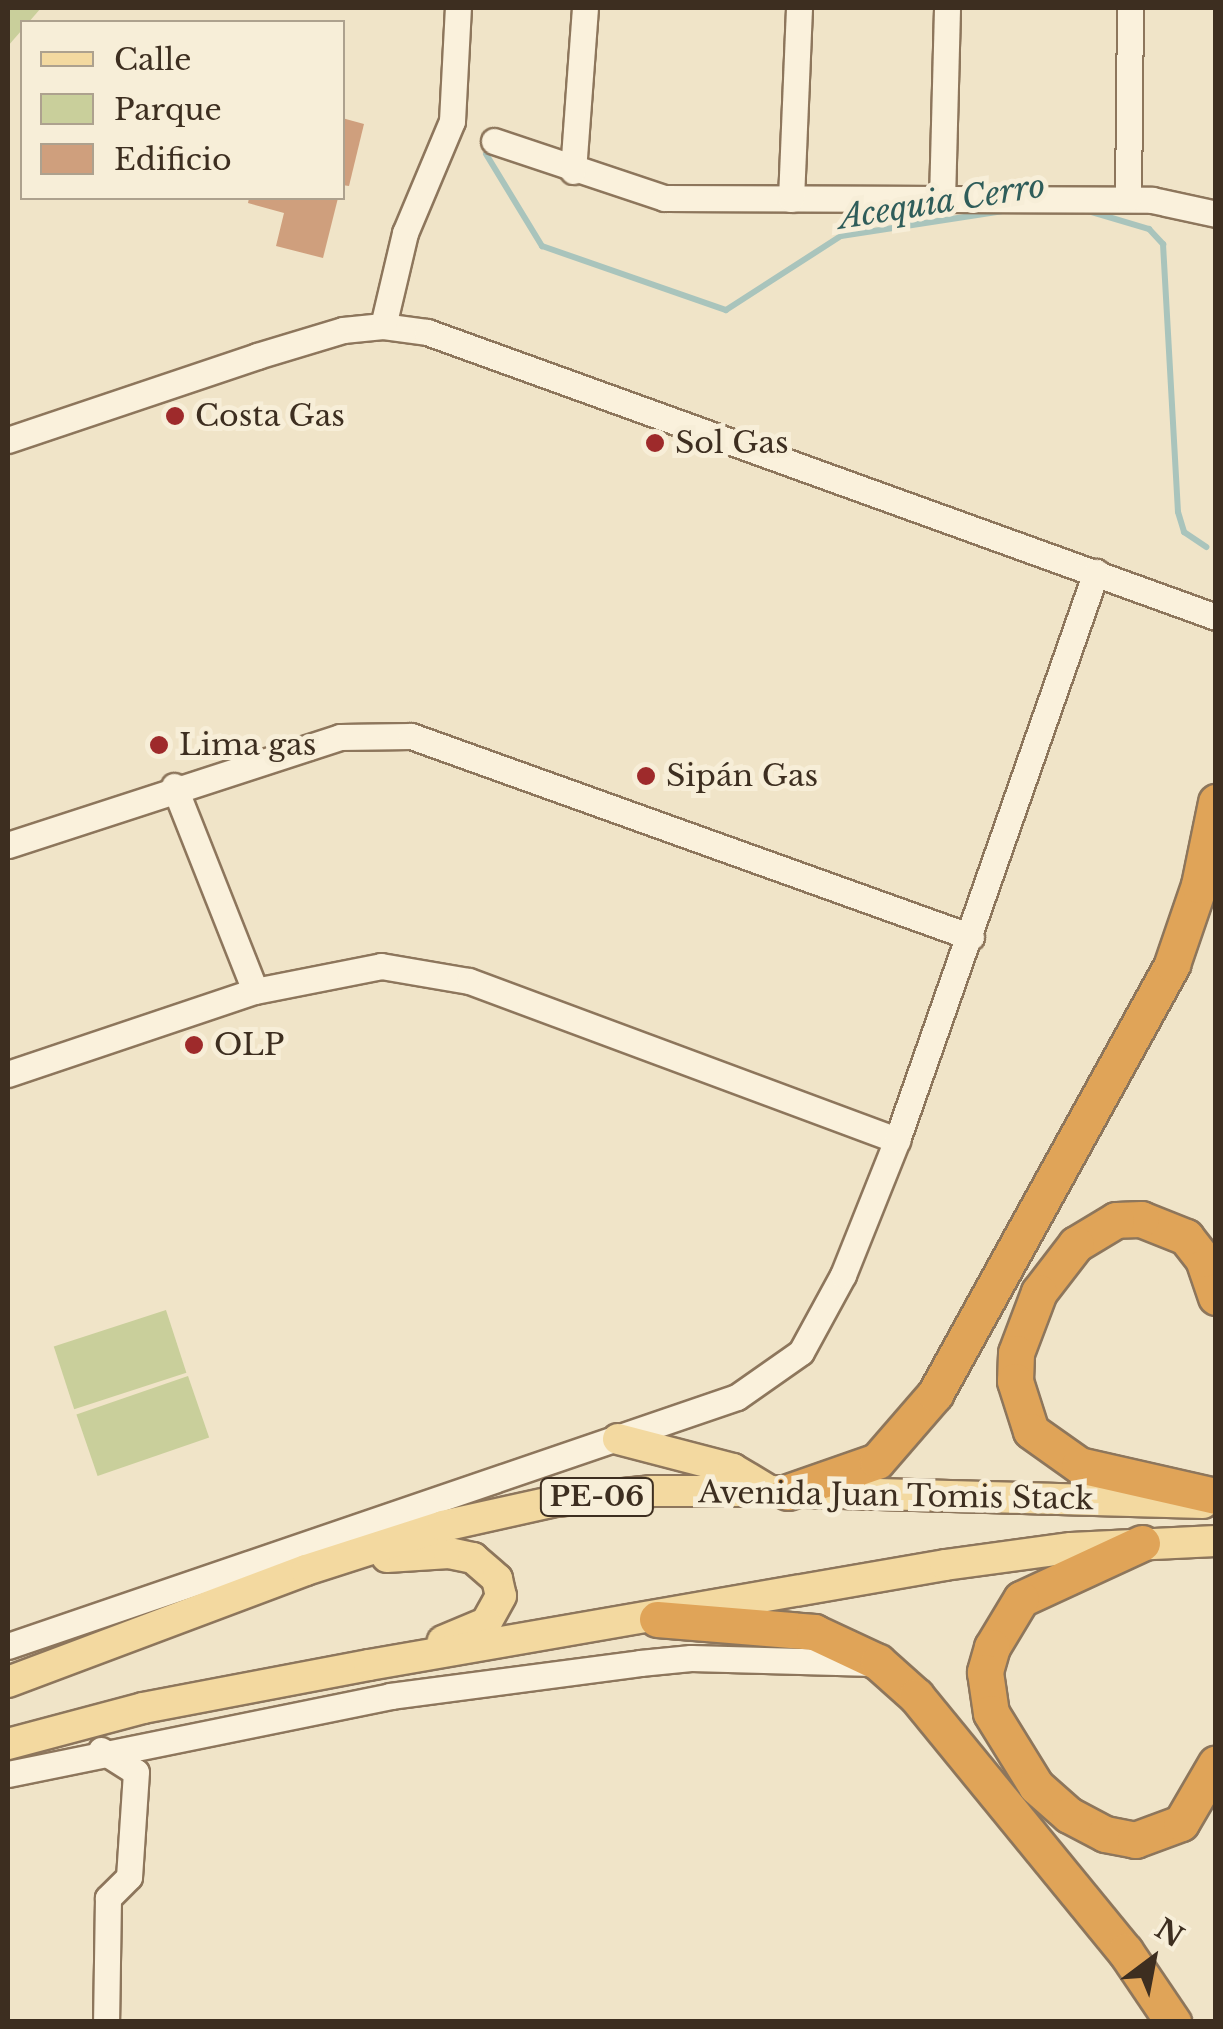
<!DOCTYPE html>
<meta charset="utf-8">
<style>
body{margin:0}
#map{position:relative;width:1223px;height:2029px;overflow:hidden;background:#f0e4c8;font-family:"Libre Baskerville",serif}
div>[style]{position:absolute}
.green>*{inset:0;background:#c9cf9b;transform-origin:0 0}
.stream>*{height:6px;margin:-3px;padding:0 3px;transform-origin:3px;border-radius:3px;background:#a9c4bc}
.building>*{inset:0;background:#cf9f7d}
.roads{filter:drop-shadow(2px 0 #8d765c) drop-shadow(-2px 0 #8d765c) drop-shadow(0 2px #8d765c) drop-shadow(0 -2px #8d765c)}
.minor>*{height:25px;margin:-12.5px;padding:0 12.5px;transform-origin:12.5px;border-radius:12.5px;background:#faf1dc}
.major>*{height:30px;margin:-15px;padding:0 15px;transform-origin:15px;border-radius:15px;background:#f3d9a0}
.highway>*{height:35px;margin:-17.5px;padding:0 17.5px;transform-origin:17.5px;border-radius:17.5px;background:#e0a458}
.dots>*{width:28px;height:28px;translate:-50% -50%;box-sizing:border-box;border:5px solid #f7eed8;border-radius:50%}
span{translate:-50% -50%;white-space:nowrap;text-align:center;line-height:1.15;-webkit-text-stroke:10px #f7eed8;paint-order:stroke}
.shield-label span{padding:2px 8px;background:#f7eed8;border:2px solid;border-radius:8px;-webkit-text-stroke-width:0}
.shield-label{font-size:28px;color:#3d2e20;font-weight:700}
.poi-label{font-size:30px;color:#3d2e20}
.left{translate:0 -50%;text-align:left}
.street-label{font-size:30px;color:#3d2e20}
.water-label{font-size:32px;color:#2f5d5a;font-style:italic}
.frame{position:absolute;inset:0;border:10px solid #3d2e20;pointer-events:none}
.legend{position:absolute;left:20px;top:20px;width:325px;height:180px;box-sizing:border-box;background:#f7eed8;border:2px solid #ada18e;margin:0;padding:12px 18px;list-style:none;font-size:30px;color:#3d2e20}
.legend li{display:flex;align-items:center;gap:20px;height:50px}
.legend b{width:50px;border:2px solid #ada18e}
.north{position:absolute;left:1103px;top:1909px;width:100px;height:100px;-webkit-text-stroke:8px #f7eed8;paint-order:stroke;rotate:32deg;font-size:28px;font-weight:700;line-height:40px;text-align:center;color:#3d2e20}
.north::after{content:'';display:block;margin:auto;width:35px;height:45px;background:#3d2e20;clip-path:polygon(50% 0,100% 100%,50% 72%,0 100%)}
</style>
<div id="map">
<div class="green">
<div style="clip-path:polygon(8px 8px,41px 8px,8px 46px)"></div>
<div style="left:166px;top:1310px;width:66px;height:118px;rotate:72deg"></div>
<div style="left:188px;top:1376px;width:65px;height:118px;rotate:71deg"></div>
</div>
<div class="stream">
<div style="left:486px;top:154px;width:108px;rotate:58.7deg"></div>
<div style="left:542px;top:246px;width:195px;rotate:19.2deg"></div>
<div style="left:726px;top:310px;width:137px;rotate:-32.8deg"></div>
<div style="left:841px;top:236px;width:164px;rotate:-8.8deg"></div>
<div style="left:1085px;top:210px;width:67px;rotate:16.5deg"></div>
<div style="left:1149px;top:229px;width:21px;rotate:47deg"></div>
<div style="left:1163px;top:244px;width:268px;rotate:86.8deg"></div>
<div style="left:1178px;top:512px;width:21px;rotate:73deg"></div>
<div style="left:1184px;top:532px;width:27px;rotate:34deg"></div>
</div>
<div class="building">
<div style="clip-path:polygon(342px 118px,364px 124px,349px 186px,342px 185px)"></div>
<div style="clip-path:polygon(249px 198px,338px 198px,323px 258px,276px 246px,284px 213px,248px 203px)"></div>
</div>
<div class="roads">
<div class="minor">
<div style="left:494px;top:141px;width:179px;rotate:18.5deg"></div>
<div style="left:664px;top:198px;width:488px;rotate:0.2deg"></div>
<div style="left:1152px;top:200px;width:66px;rotate:12.3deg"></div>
<div style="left:573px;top:171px;width:163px;rotate:-85.8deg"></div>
<div style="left:791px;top:199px;width:191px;rotate:-87.6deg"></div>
<div style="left:1128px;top:199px;width:191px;rotate:-89.4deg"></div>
<div style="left:942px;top:200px;width:192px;rotate:-88.5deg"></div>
<div style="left:383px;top:326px;width:44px;rotate:7.8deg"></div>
<div style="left:427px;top:332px;width:839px;rotate:19.86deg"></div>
<div style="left:8px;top:440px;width:263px;rotate:-18.6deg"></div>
<div style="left:257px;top:356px;width:90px;rotate:-16.8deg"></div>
<div style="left:343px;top:330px;width:40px;rotate:-5.7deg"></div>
<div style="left:383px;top:326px;width:96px;rotate:-76.7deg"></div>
<div style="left:405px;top:233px;width:121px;rotate:-67.2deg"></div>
<div style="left:452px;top:121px;width:113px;rotate:-87deg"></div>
<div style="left:174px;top:786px;width:220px;rotate:68.4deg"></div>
<div style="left:8px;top:845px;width:349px;rotate:-18deg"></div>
<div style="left:340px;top:737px;width:71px;rotate:-0.8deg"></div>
<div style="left:411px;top:736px;width:595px;rotate:19.74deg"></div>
<div style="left:8px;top:1074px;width:261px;rotate:-18.6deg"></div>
<div style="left:255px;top:991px;width:128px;rotate:-11.2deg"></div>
<div style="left:381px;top:966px;width:89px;rotate:9.7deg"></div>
<div style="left:469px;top:981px;width:457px;rotate:20.4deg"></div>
<div style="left:8px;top:1646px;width:770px;rotate:-18.86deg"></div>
<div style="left:737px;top:1397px;width:78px;rotate:-35.1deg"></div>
<div style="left:801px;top:1352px;width:88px;rotate:-61.4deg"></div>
<div style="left:843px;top:1275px;width:145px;rotate:-68.2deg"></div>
<div style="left:897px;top:1140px;width:602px;rotate:-70.69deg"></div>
<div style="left:101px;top:1750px;width:41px;rotate:32.2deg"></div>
<div style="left:136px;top:1772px;width:105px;rotate:93.8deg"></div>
<div style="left:129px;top:1877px;width:30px;rotate:135deg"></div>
<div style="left:108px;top:1898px;width:124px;rotate:90.9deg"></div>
<div style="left:8px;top:1774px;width:390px;rotate:-11.5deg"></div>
<div style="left:390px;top:1696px;width:252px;rotate:-7.5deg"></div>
<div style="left:640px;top:1663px;width:51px;rotate:-5.6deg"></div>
<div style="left:691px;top:1658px;width:182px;rotate:1.6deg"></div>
</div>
<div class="major">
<div style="left:618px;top:1439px;width:119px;rotate:14.6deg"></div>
<div style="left:733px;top:1469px;width:41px;rotate:31deg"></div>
<div style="left:387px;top:1557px;width:62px;rotate:-3.7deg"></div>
<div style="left:449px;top:1553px;width:25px;rotate:12deg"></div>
<div style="left:473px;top:1558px;width:32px;rotate:41deg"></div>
<div style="left:497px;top:1579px;width:17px;rotate:77deg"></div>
<div style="left:501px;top:1596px;width:31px;rotate:119deg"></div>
<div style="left:486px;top:1623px;width:47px;rotate:157.3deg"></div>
<div style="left:8px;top:1682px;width:318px;rotate:-20.6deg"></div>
<div style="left:306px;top:1570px;width:144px;rotate:-17.8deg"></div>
<div style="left:443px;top:1526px;width:116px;rotate:-12.5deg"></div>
<div style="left:556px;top:1501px;width:97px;rotate:-5.9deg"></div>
<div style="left:652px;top:1491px;width:118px"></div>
<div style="left:770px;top:1491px;width:433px;rotate:1.6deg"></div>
<div style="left:8px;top:1744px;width:140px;rotate:-14.9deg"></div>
<div style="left:143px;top:1708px;width:230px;rotate:-10.8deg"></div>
<div style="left:369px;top:1665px;width:585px;rotate:-9.85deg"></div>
<div style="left:945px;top:1565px;width:127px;rotate:-7.7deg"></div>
<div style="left:1071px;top:1548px;width:145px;rotate:-2.8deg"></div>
</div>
<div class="highway">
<div style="left:1216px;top:1297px;width:40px;rotate:-108.9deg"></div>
<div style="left:1203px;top:1259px;width:28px;rotate:-128deg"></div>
<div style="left:1186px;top:1237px;width:48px;rotate:-158.2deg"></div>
<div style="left:1141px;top:1219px;width:25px;rotate:178deg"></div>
<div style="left:1116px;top:1220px;width:47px;rotate:149deg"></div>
<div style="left:1076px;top:1244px;width:61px;rotate:127.6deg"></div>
<div style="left:1039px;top:1292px;width:65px;rotate:110.7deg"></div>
<div style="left:1016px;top:1353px;width:28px;rotate:92deg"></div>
<div style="left:1015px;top:1381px;width:52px;rotate:72.3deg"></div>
<div style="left:1031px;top:1431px;width:59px;rotate:35.3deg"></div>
<div style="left:1079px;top:1465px;width:140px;rotate:12.8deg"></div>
<div style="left:788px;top:1492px;width:94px;rotate:-19.2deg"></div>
<div style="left:877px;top:1461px;width:89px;rotate:-49.1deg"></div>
<div style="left:935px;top:1394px;width:491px;rotate:-61.1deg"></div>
<div style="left:1172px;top:964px;width:83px;rotate:-71.1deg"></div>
<div style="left:1199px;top:885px;width:85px;rotate:-78.4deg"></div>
<div style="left:1142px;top:1543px;width:133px;rotate:155.2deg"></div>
<div style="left:1021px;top:1599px;width:56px;rotate:121.1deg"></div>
<div style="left:992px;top:1647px;width:26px;rotate:106deg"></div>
<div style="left:985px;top:1672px;width:41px;rotate:81.7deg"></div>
<div style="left:991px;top:1713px;width:86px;rotate:58.3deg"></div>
<div style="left:1036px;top:1786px;width:44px;rotate:41.3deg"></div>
<div style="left:1069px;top:1815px;width:41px;rotate:27.8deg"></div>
<div style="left:1105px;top:1834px;width:31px;rotate:11deg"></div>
<div style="left:1135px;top:1840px;width:49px;rotate:-20.3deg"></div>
<div style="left:1181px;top:1823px;width:69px;rotate:-59.7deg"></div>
<div style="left:657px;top:1619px;width:158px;rotate:4.7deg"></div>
<div style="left:814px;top:1632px;width:71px;rotate:25.1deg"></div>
<div style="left:878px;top:1662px;width:51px;rotate:41.8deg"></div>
<div style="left:916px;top:1696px;width:330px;rotate:50.7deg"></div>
<div style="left:1125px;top:1951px;width:86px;rotate:55.9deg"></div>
</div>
</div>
<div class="dots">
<div style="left:175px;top:416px;background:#9e2a2b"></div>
<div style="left:655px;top:443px;background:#9e2a2b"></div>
<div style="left:159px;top:745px;background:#9e2a2b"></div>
<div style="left:646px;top:776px;background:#9e2a2b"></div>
<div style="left:194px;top:1045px;background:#9e2a2b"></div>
</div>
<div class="shield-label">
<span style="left:597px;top:1497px">PE-06</span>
</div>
<div class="poi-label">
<span class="left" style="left:195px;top:416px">Costa Gas</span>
<span class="left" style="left:675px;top:443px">Sol Gas</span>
<span class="left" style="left:179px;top:745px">Lima gas</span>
<span class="left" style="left:666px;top:776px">Sipán Gas</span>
<span class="left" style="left:214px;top:1045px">OLP</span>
</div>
<div class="street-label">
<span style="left:896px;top:1496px;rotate:1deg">Avenida Juan Tomis Stack</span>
</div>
<div class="water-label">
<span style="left:942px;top:202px;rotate:-9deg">Acequia Cerro</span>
</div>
<div class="frame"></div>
<ul class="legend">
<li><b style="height:12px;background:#f3d9a0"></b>Calle</li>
<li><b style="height:28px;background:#c9cf9b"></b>Parque</li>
<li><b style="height:28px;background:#cf9f7d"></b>Edificio</li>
</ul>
<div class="north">N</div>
</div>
